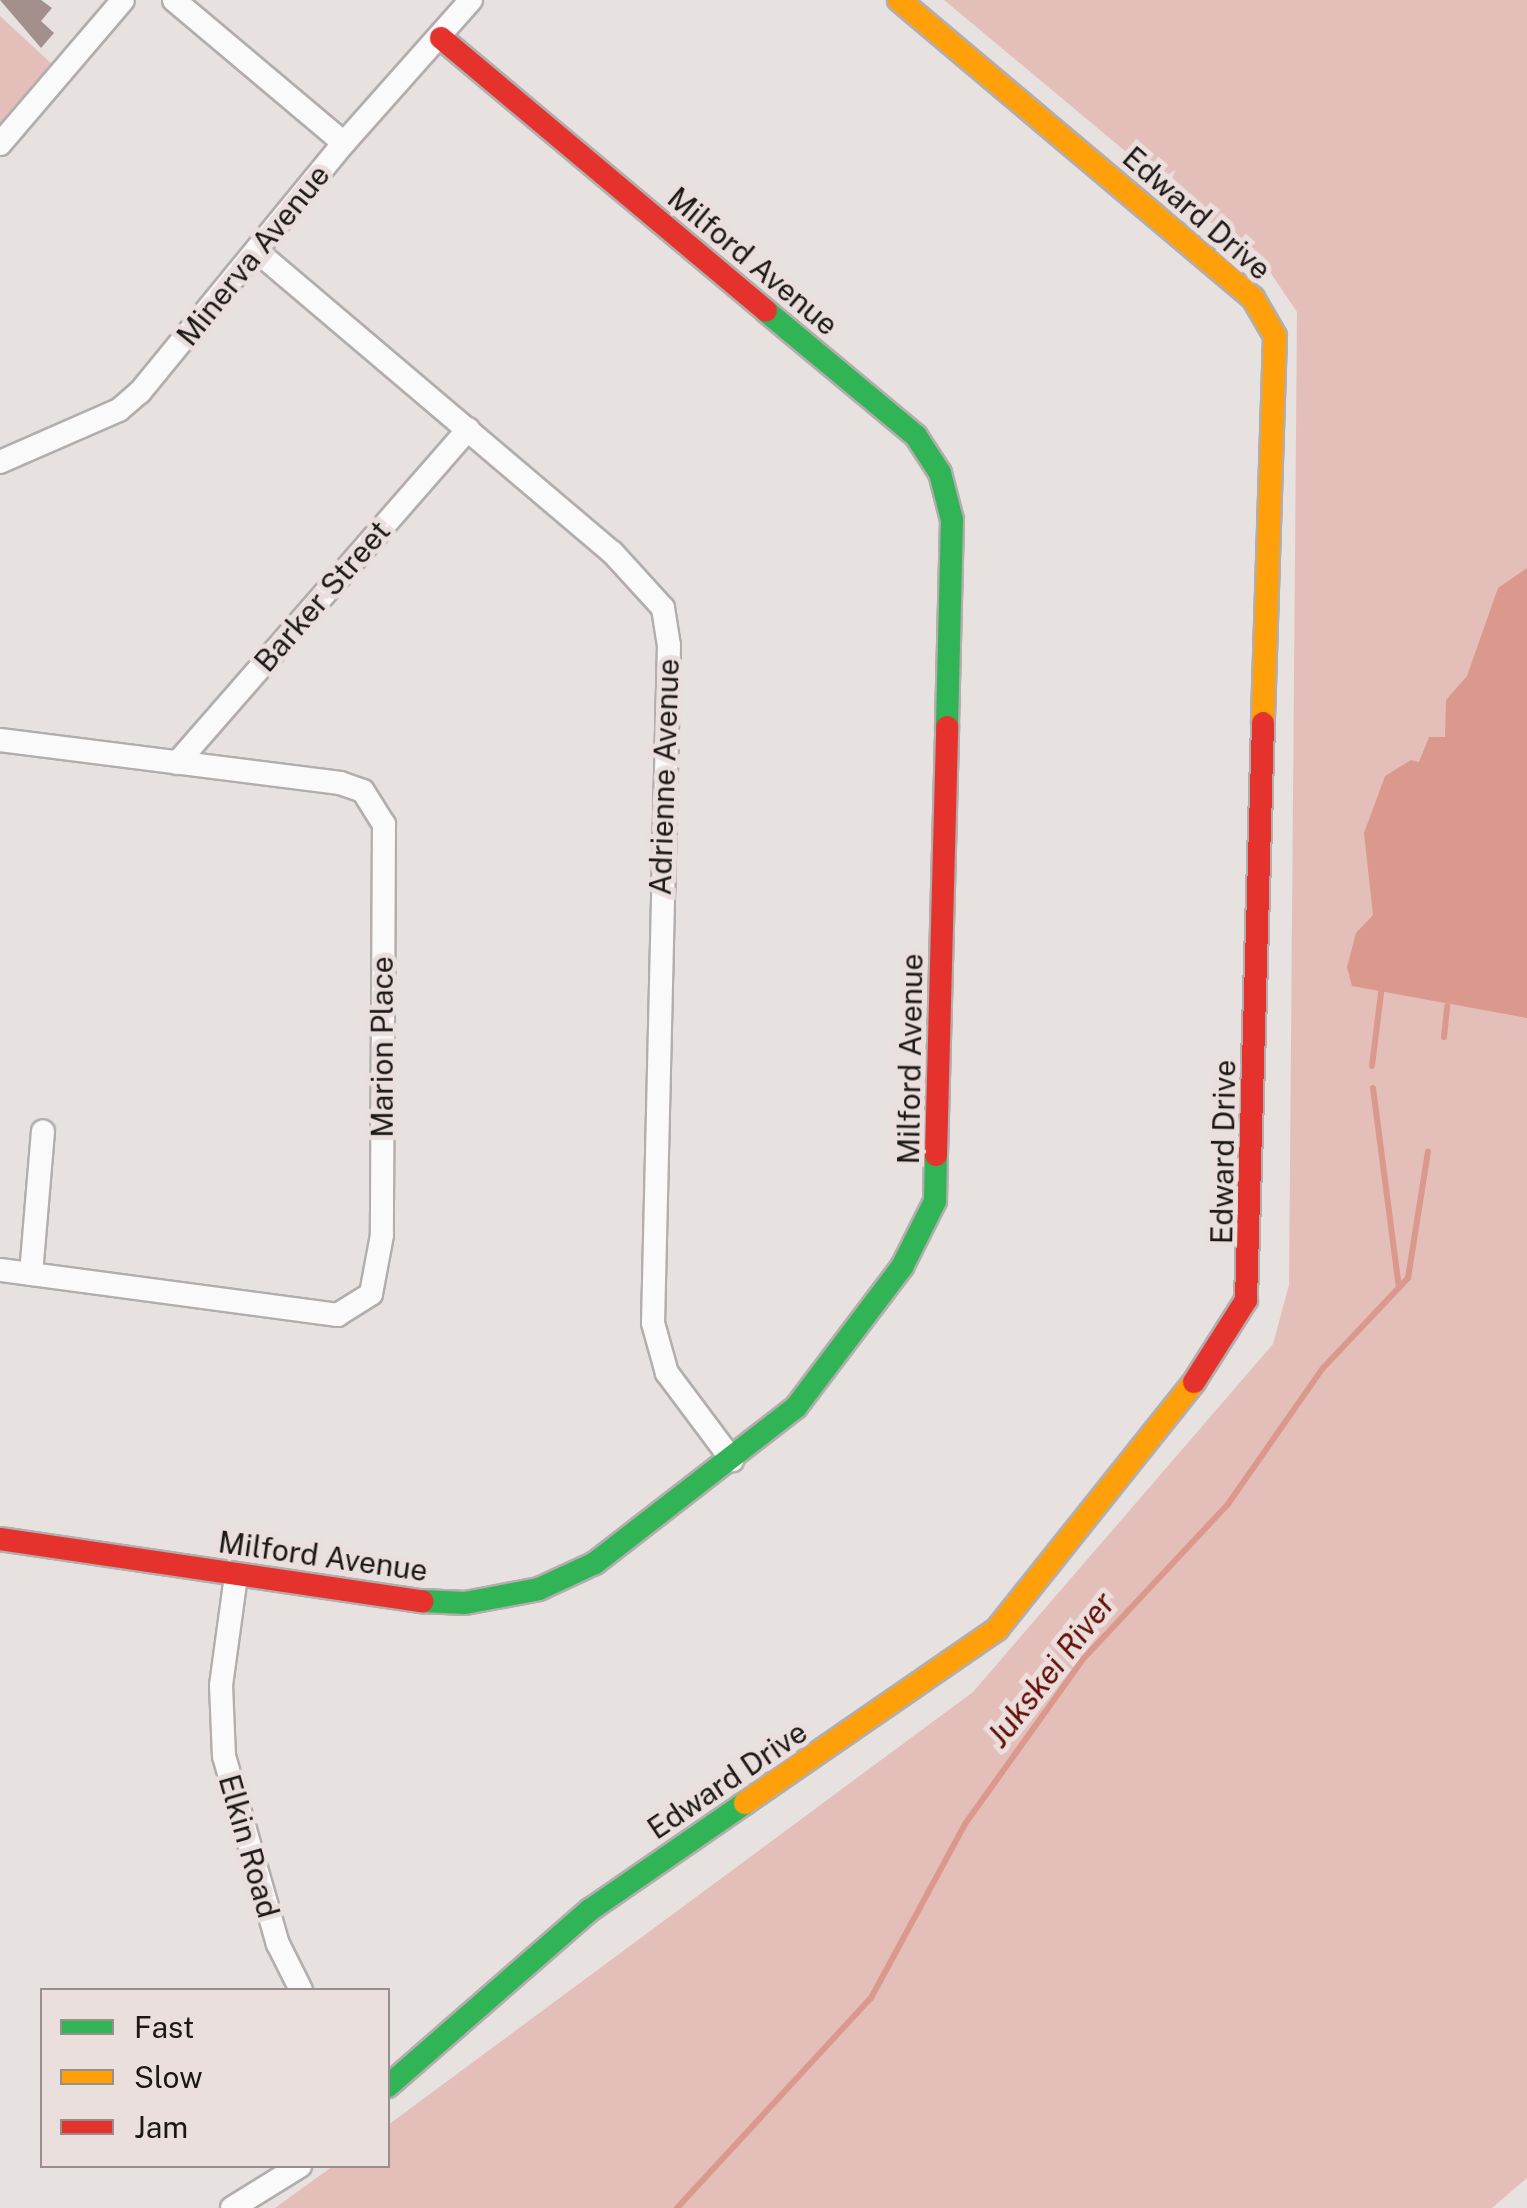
<!DOCTYPE html>
<style>
body{margin:0}
#map{position:relative;width:1527px;height:2208px;overflow:hidden;background:#e7e1e0;font-family:"Public Sans",sans-serif}
div>[style]{position:absolute}
.green>*{inset:0;background:#e4bfb9}
.water>*{inset:0;background:#db988c}
.stream>*{height:6px;margin:-3px;padding:0 3px;transform-origin:3px;border-radius:3px;background:#db988c}
.building>*{inset:0;background:#a3908d}
.roads{filter:drop-shadow(2px 0 #b2aead) drop-shadow(-2px 0 #b2aead) drop-shadow(0 2px #b2aead) drop-shadow(0 -2px #b2aead)}
.street>*{height:22px;margin:-11px;padding:0 11px;transform-origin:11px;border-radius:11px;background:#fbfafa}
.fast>*{height:22px;margin:-11px;padding:0 11px;transform-origin:11px;border-radius:11px;background:#30b455}
.slow>*{height:22px;margin:-11px;padding:0 11px;transform-origin:11px;border-radius:11px;background:#ff9f0a}
.jam>*{height:22px;margin:-11px;padding:0 11px;transform-origin:11px;border-radius:11px;background:#e5322d}
span{translate:-50% -50%;white-space:nowrap;text-align:center;line-height:1.15;-webkit-text-stroke:10px #eadfdd;paint-order:stroke}
.street-label{font-size:30px;color:#1b1817}
.water-label{font-size:32px;color:#630d04;font-style:italic}
.legend{position:absolute;left:40px;top:1988px;width:350px;height:180px;box-sizing:border-box;background:#eadfdd;border:2px solid #978f8e;margin:0;padding:12px 18px;list-style:none;font-size:30px;color:#1b1817}
.legend li{display:flex;align-items:center;gap:20px;height:50px}
.legend b{width:50px;border:2px solid #978f8e}
</style>
<div id="map">
<div class="green">
<div style="clip-path:polygon(944px 0,1527px 0,1527px 2178px,1492px 2208px,275px 2208px,333px 2166px,388px 2166px,388px 2125px,973px 1692px,1273px 1344px,1289px 1285px,1297px 312px,1270px 272px)"></div>
<div style="clip-path:polygon(0 16px,53px 65px,0 129px)"></div>
</div>
<div class="water">
<div style="clip-path:polygon(1527px 568px,1527px 1018px,1352px 986px,1347px 967px,1356px 933px,1373px 915px,1364px 833px,1385px 776px,1411px 760px,1419px 762px,1429px 737px,1445px 737px,1446px 700px,1467px 676px,1498px 588px)"></div>
</div>
<div class="stream">
<div style="left:1444px;top:1037px;width:31px;rotate:-84deg"></div>
<div style="left:1372px;top:1066px;width:74px;rotate:-83deg"></div>
<div style="left:1373px;top:1088px;width:201px;rotate:82.6deg"></div>
<div style="left:677px;top:2208px;width:286px;rotate:-47.3deg"></div>
<div style="left:871px;top:1998px;width:198px;rotate:-61.6deg"></div>
<div style="left:965px;top:1824px;width:204px;rotate:-54.4deg"></div>
<div style="left:1084px;top:1658px;width:211px;rotate:-46.9deg"></div>
<div style="left:1228px;top:1504px;width:166px;rotate:-55.1deg"></div>
<div style="left:1323px;top:1368px;width:124px;rotate:-46.6deg"></div>
<div style="left:1408px;top:1278px;width:128px;rotate:-81deg"></div>
</div>
<div class="building">
<div style="clip-path:polygon(0 0,41px 0,52px 8px,41px 21px,54px 33px,41px 48px)"></div>
</div>
<div class="roads">
<div class="street">
<div style="left:174px;top:0;width:222px;rotate:40.1deg"></div>
<div style="left:0;top:144px;width:189px;rotate:-49.5deg"></div>
<div style="left:259px;top:253px;width:463px;rotate:40.3deg"></div>
<div style="left:612px;top:552px;width:76px;rotate:47.7deg"></div>
<div style="left:663px;top:608px;width:37px;rotate:81deg"></div>
<div style="left:669px;top:645px;width:678px;rotate:91.35deg"></div>
<div style="left:653px;top:1323px;width:52px;rotate:74.4deg"></div>
<div style="left:667px;top:1373px;width:109px;rotate:53.2deg"></div>
<div style="left:0;top:462px;width:130px;rotate:-23.6deg"></div>
<div style="left:119px;top:410px;width:28px;rotate:-41deg"></div>
<div style="left:140px;top:392px;width:322px;rotate:-50.7deg"></div>
<div style="left:344px;top:143px;width:191px;rotate:-48.4deg"></div>
<div style="left:0;top:740px;width:343px;rotate:7.2deg"></div>
<div style="left:340px;top:783px;width:24px;rotate:19deg"></div>
<div style="left:363px;top:791px;width:39px;rotate:58deg"></div>
<div style="left:384px;top:824px;width:411px;rotate:90.3deg"></div>
<div style="left:382px;top:1235px;width:60px;rotate:100.6deg"></div>
<div style="left:371px;top:1294px;width:39px;rotate:148deg"></div>
<div style="left:338px;top:1315px;width:341px;rotate:-172.4deg"></div>
<div style="left:177px;top:763px;width:443px;rotate:-48.9deg"></div>
<div style="left:31px;top:1274px;width:143px;rotate:-85.2deg"></div>
<div style="left:236px;top:1576px;width:110px;rotate:97.8deg"></div>
<div style="left:221px;top:1685px;width:71px;rotate:87.6deg"></div>
<div style="left:224px;top:1756px;width:196px;rotate:74deg"></div>
<div style="left:278px;top:1944px;width:51px;rotate:63.4deg"></div>
<div style="left:232px;top:2208px;width:80px;rotate:-31.7deg"></div>
</div>
<div class="fast">
<div style="left:766px;top:311px;width:195px;rotate:39.8deg"></div>
<div style="left:916px;top:436px;width:44px;rotate:57deg"></div>
<div style="left:940px;top:473px;width:49px;rotate:75.7deg"></div>
<div style="left:952px;top:520px;width:207px;rotate:91.4deg"></div>
<div style="left:422px;top:1601px;width:43px;rotate:2.7deg"></div>
<div style="left:465px;top:1603px;width:75px;rotate:-10.7deg"></div>
<div style="left:539px;top:1589px;width:62px;rotate:-24.9deg"></div>
<div style="left:595px;top:1563px;width:254px;rotate:-37.8deg"></div>
<div style="left:796px;top:1407px;width:176px;rotate:-52.9deg"></div>
<div style="left:902px;top:1267px;width:74px;rotate:-63.4deg"></div>
<div style="left:935px;top:1201px;width:46px;rotate:-88.8deg"></div>
<div style="left:388px;top:2086px;width:268px;rotate:-41.1deg"></div>
<div style="left:590px;top:1910px;width:188px;rotate:-34.6deg"></div>
</div>
<div class="slow">
<div style="left:899px;top:0;width:463px;rotate:40.1deg"></div>
<div style="left:1253px;top:298px;width:44px;rotate:59.9deg"></div>
<div style="left:1275px;top:336px;width:387px;rotate:91.8deg"></div>
<div style="left:745px;top:1803px;width:306px;rotate:-34.6deg"></div>
<div style="left:997px;top:1629px;width:316px;rotate:-51.4deg"></div>
</div>
<div class="jam">
<div style="left:441px;top:38px;width:424px;rotate:40deg"></div>
<div style="left:936px;top:1155px;width:428px;rotate:-88.5deg"></div>
<div style="left:1194px;top:1382px;width:97px;rotate:-57.6deg"></div>
<div style="left:1246px;top:1300px;width:577px;rotate:-88.31deg"></div>
<div style="left:0;top:1539px;width:427px;rotate:8.4deg"></div>
</div>
</div>
<div class="street-label">
<span style="left:1197px;top:213px;rotate:41deg">Edward Drive</span>
<span style="left:253px;top:255px;rotate:-51deg">Minerva Avenue</span>
<span style="left:753px;top:261px;rotate:40deg">Milford Avenue</span>
<span style="left:322px;top:596px;rotate:-49deg">Barker Street</span>
<span style="left:664px;top:777px;rotate:-88deg">Adrienne Avenue</span>
<span style="left:382px;top:1047px;rotate:-90deg">Marion Place</span>
<span style="left:910px;top:1059px;rotate:-89deg">Milford Avenue</span>
<span style="left:1223px;top:1152px;rotate:-89deg">Edward Drive</span>
<span style="left:323px;top:1556px;rotate:8deg">Milford Avenue</span>
<span style="left:727px;top:1780px;rotate:-34deg">Edward Drive</span>
<span style="left:249px;top:1846px;rotate:74deg">Elkin Road</span>
</div>
<div class="water-label">
<span style="left:1051px;top:1670px;rotate:-52deg">Jukskei River</span>
</div>
<ul class="legend">
<li><b style="height:12px;background:#30b455"></b>Fast</li>
<li><b style="height:12px;background:#ff9f0a"></b>Slow</li>
<li><b style="height:12px;background:#e5322d"></b>Jam</li>
</ul>
</div>
